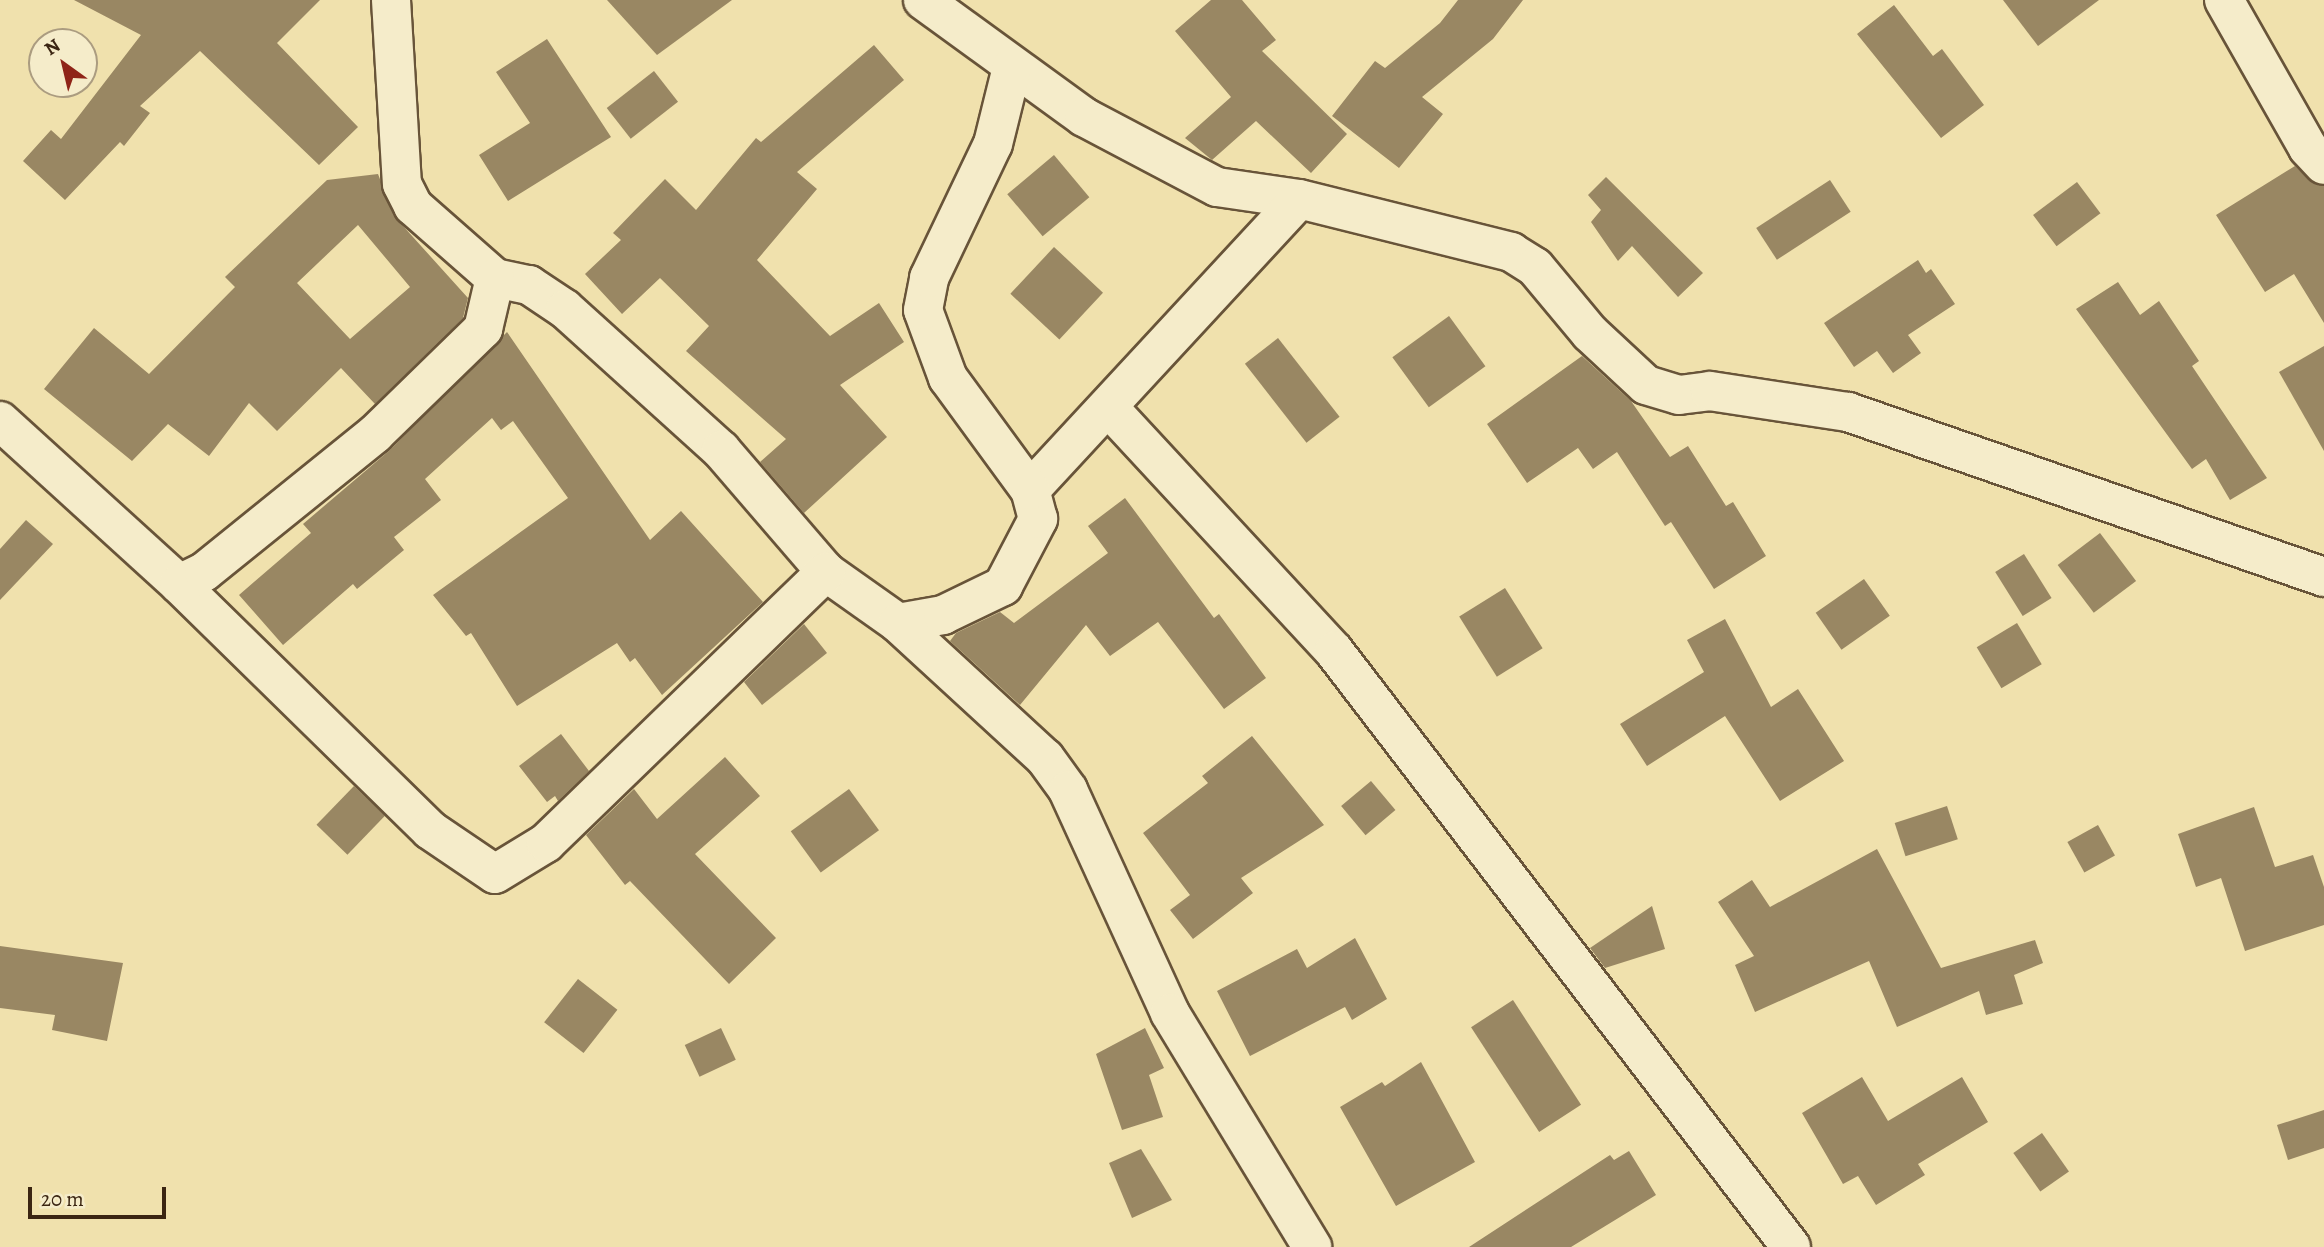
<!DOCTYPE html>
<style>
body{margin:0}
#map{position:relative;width:2324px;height:1247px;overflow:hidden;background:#f0e1ad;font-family:Alegreya,serif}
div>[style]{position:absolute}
.building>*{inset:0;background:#998763;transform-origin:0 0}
.roads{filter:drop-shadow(2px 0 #685439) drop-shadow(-2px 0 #685439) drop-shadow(0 2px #685439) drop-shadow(0 -2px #685439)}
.minor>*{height:38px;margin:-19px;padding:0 19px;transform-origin:19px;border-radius:19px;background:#f5ecca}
span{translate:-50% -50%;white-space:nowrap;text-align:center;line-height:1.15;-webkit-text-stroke:5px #f5ecca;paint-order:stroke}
.north{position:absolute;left:28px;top:28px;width:70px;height:70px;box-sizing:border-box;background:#f5ecca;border:2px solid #ab9c80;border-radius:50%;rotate:326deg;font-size:19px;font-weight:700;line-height:28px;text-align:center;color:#3b2512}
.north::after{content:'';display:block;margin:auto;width:24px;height:32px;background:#8f2418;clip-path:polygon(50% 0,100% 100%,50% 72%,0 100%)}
.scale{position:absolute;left:28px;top:1187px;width:138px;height:32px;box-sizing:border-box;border:4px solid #3b2512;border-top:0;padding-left:9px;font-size:21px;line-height:24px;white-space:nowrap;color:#3b2512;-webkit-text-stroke:5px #f5ecca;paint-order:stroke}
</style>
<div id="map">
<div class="building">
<div style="clip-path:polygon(74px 0,320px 0,277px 43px,358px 127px,319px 165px,200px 51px,140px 106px,150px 113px,124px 146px,120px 142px,65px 200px,23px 161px,51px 130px,61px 139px,141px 35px)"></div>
<div style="clip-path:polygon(607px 0,732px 0,657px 55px)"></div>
<div style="clip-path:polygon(1211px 0,1242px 0,1276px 40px,1262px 51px,1347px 134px,1311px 173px,1256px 121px,1212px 160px,1185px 138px,1231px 97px,1175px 31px)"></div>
<div style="clip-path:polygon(1458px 0,1523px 0,1493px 39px,1422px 97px,1443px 114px,1399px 168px,1332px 116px,1375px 61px,1385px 68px,1440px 23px)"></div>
<div style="clip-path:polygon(2003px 0,2099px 0,2038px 46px)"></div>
<div style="clip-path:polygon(1894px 5px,1933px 56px,1942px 49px,1984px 105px,1941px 138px,1857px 34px)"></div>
<div style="clip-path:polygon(547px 39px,611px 137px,508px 201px,479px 155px,530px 123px,496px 72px)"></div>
<div style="clip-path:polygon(874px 45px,904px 80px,797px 172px,817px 189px,757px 260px,830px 336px,879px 303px,904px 342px,840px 385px,887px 437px,804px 513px,760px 462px,786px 439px,686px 351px,709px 326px,660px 278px,622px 314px,585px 274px,621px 240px,613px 233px,665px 179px,696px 210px,756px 138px,761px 142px)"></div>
<div style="left:654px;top:71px;width:39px;height:60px;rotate:52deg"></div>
<div style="left:1054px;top:155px;width:55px;height:61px;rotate:50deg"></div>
<div style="clip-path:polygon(2295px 166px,2309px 180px,2324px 186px,2324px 323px,2294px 274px,2265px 292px,2216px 215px)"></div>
<div style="clip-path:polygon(evenodd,378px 174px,394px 216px,468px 298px,463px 318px,375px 404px,341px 368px,277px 431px,249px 403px,209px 456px,168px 424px,132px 461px,44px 389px,94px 328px,149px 374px,235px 287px,225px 277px,327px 180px,378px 174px,358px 225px,410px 287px,350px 339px,297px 283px,358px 225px)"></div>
<div style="clip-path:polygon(1606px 177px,1703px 273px,1678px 297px,1632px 246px,1618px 261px,1591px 222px,1601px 210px,1588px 195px)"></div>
<div style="left:1830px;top:180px;width:38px;height:88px;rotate:57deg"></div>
<div style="left:2077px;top:182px;width:39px;height:55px;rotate:53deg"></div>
<div style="left:1054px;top:247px;width:67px;height:64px;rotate:43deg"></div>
<div style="clip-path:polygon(1918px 260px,1926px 273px,1931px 269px,1955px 304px,1908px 335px,1921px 353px,1893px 373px,1877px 351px,1854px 367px,1824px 323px)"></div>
<div style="clip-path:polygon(2118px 282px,2140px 315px,2159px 301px,2199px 361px,2192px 366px,2267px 478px,2230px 500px,2206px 459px,2192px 469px,2076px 309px)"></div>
<div style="left:1449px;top:316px;width:62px;height:70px;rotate:54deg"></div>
<div style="clip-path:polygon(507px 332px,650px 540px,681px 511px,763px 602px,662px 695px,635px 658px,630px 662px,617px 643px,517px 706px,471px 633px,466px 636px,433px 595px,568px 498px,513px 421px,501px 430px,492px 418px,425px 479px,441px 500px,394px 537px,404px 550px,357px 589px,353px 584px,283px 645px,239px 595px,311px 533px,303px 524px,390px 450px)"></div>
<div style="left:1278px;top:338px;width:100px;height:42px;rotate:52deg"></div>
<div style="clip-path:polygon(2324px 346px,2324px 451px,2279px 372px)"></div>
<div style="clip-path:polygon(1582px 356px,1631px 401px,1670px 457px,1688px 446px,1726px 506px,1733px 502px,1766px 556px,1714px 589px,1671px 522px,1665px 526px,1617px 452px,1593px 469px,1578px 448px,1527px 483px,1487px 424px)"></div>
<div style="clip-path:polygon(1125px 498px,1214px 618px,1219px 614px,1266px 678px,1224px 709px,1158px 622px,1110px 656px,1086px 625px,1020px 705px,950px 641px,956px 633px,1000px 612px,1014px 623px,1108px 553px,1088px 526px)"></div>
<div style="clip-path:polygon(26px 520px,53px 544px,0 600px,0 549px)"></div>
<div style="left:2100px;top:533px;width:60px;height:53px;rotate:53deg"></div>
<div style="left:2024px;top:554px;width:52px;height:34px;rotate:58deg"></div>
<div style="left:1864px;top:579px;width:45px;height:59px;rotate:55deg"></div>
<div style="left:1505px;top:588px;width:71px;height:54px;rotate:58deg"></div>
<div style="clip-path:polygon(1725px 619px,1771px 707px,1798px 689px,1844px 761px,1780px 801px,1725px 716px,1647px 766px,1620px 724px,1704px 672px,1687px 640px)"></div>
<div style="left:2017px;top:623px;width:48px;height:47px;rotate:59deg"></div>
<div style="clip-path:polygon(804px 624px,827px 653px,762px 705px,744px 682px)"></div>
<div style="clip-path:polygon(561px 734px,589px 771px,558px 801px,555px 796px,547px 802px,519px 766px)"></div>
<div style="clip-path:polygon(1252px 736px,1324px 825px,1241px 878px,1253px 893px,1193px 939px,1170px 910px,1190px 895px,1143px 833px,1208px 783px,1202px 776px)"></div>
<div style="clip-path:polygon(725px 757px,760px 796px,695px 854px,776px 938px,729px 984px,630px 881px,625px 885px,586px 835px,634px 789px,657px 819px)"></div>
<div style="left:1371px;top:781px;width:38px;height:39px;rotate:50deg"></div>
<div style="left:354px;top:786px;width:43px;height:54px;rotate:44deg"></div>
<div style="left:849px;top:789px;width:51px;height:72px;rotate:54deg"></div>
<div style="left:1947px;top:806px;width:35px;height:55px;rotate:72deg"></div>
<div style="clip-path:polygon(2254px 807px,2275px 867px,2313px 855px,2324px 887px,2324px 925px,2245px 951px,2221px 878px,2196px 887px,2178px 834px)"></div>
<div style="left:2098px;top:825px;width:35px;height:35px;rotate:61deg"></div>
<div style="clip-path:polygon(1877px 849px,1941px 968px,2035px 940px,2043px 963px,2014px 975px,2023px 1004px,1986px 1015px,1979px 991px,1897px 1027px,1869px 961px,1755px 1012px,1735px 965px,1754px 956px,1718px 902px,1752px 880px,1770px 907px)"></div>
<div style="clip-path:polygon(1652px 906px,1665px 949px,1605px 968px,1590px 948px)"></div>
<div style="clip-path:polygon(1355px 938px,1387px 999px,1352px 1020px,1345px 1007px,1250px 1056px,1217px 991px,1297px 949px,1307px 968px)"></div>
<div style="clip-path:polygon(0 946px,123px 963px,107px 1041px,52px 1030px,55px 1015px,0 1008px)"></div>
<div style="left:578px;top:979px;width:50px;height:55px;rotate:38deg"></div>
<div style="left:1513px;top:1000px;width:125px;height:50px;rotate:57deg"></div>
<div style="left:721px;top:1028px;width:35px;height:40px;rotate:65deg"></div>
<div style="clip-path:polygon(1145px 1028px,1164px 1068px,1149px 1075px,1163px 1117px,1122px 1130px,1096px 1054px)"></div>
<div style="clip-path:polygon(1421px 1062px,1475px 1162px,1396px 1206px,1340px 1107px,1382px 1082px,1385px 1086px)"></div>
<div style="clip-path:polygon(1862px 1077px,1888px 1121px,1962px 1077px,1988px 1122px,1918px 1164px,1925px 1175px,1876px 1205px,1858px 1176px,1843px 1184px,1802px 1113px)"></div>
<div style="clip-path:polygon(2324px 1110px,2324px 1148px,2288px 1160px,2277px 1125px)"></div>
<div style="left:2042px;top:1133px;width:47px;height:35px;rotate:55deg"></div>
<div style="clip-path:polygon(1141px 1149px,1172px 1200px,1132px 1218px,1109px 1163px)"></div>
<div style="clip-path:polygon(1629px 1151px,1656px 1195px,1571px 1247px,1469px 1247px,1610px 1155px,1614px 1160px)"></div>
</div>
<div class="roads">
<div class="minor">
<div style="left:391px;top:0;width:184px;rotate:86.6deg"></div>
<div style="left:402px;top:184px;width:25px;rotate:63deg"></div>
<div style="left:413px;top:206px;width:109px;rotate:41.3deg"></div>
<div style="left:495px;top:278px;width:35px;rotate:12deg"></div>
<div style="left:529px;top:285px;width:43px;rotate:33.7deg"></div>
<div style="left:565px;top:309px;width:210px;rotate:42.1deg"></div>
<div style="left:721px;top:450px;width:161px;rotate:49.3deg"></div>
<div style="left:826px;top:572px;width:88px;rotate:35.3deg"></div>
<div style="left:898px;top:623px;width:200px;rotate:42.6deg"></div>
<div style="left:1045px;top:758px;width:39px;rotate:54deg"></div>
<div style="left:1068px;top:790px;width:245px;rotate:65.4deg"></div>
<div style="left:1170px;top:1013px;width:274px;rotate:58.7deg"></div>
<div style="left:923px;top:0;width:199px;rotate:36deg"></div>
<div style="left:1084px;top:117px;width:150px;rotate:27.8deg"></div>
<div style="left:1217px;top:187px;width:83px;rotate:8.3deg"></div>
<div style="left:1299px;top:199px;width:219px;rotate:14deg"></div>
<div style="left:1511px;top:252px;width:28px;rotate:32deg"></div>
<div style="left:1535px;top:267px;width:86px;rotate:50.2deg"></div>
<div style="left:1590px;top:333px;width:76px;rotate:42.9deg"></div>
<div style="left:1646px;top:385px;width:34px;rotate:17deg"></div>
<div style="left:1679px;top:395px;width:31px;rotate:-7deg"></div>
<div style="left:1710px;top:391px;width:140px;rotate:8.7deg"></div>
<div style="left:1848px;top:412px;width:504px;rotate:19.12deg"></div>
<div style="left:2224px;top:0;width:170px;rotate:60.4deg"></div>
<div style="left:2308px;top:148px;width:23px;rotate:47deg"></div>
<div style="left:1109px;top:408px;width:331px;rotate:47.2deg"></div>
<div style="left:1334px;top:651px;width:751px;rotate:52.52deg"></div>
<div style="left:0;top:421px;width:242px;rotate:42.3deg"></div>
<div style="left:179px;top:584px;width:351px;rotate:44.4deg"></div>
<div style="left:430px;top:830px;width:78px;rotate:34.1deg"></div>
<div style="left:495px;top:874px;width:60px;rotate:-31.3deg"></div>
<div style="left:546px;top:843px;width:390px;rotate:-44.1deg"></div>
<div style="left:1030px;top:490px;width:396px;rotate:-47.2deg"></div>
<div style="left:179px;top:584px;width:28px;rotate:-26deg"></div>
<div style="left:204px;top:572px;width:220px;rotate:-38.9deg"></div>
<div style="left:375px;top:434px;width:151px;rotate:-44.2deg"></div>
<div style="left:483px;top:329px;width:52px;rotate:-76.8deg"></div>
<div style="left:898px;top:623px;width:46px;rotate:-10.1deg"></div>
<div style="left:943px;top:615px;width:67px;rotate:-25.8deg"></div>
<div style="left:1003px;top:586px;width:76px;rotate:-62.4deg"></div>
<div style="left:1038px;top:519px;width:30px;rotate:-105deg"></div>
<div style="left:1030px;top:490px;width:139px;rotate:-126.2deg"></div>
<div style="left:948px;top:378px;width:72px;rotate:-110.2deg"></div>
<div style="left:923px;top:310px;width:33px;rotate:-79deg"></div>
<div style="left:929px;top:278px;width:148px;rotate:-64.5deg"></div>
<div style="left:993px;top:144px;width:79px;rotate:-76.1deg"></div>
</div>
</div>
<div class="north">N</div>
<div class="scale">20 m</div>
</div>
